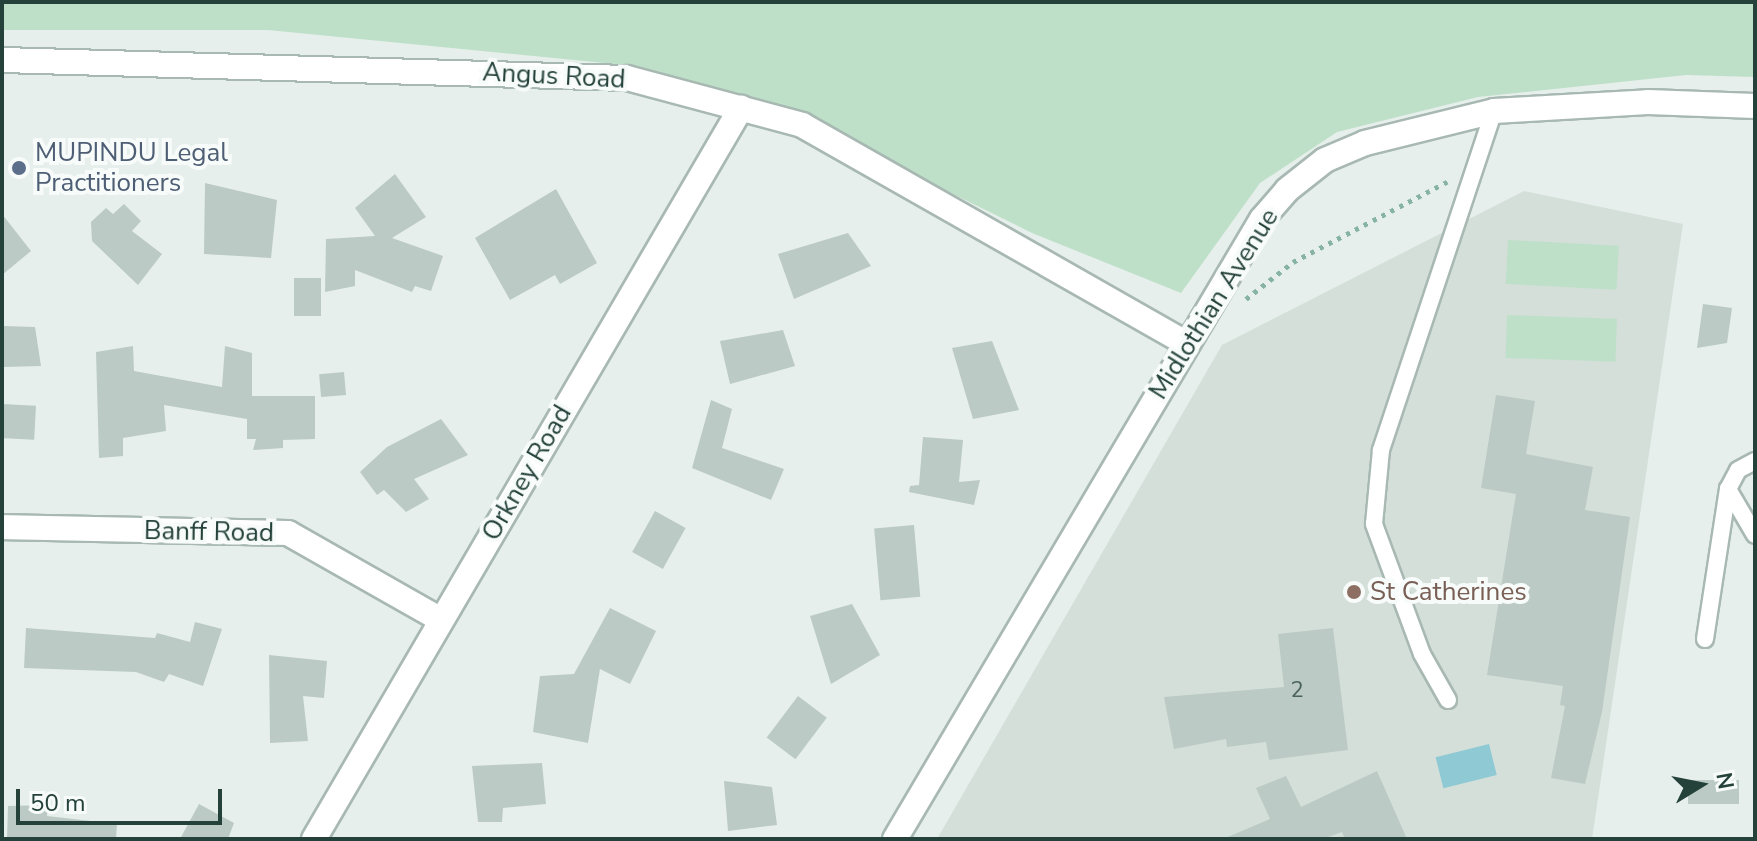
<!DOCTYPE html>
<style>
body{margin:0}
#map{position:relative;width:1757px;height:841px;overflow:hidden;background:#e6efeb;font-family:"Nunito Sans",sans-serif}
div>[style]{position:absolute}
.built>*{inset:0;background:#d4dfda}
.green>*{inset:0;background:#bfe0c8;transform-origin:0 0}
.water>*{inset:0;background:#8ec9d4;transform-origin:0 0}
.building>*{inset:0;background:#bbcac4;transform-origin:0 0}
.path>*{height:5px;margin-top:-2.5px;transform-origin:0;background:repeating-linear-gradient(90deg,#86b3a5 0 4px,transparent 0 10px)}
.roads{filter:drop-shadow(2px 0 #a8b8b2) drop-shadow(-2px 0 #a8b8b2) drop-shadow(0 2px #a8b8b2) drop-shadow(0 -2px #a8b8b2)}
.lane>*{height:16px;margin:-8px;padding:0 8px;transform-origin:8px;border-radius:8px;background:#fff}
.street>*{height:24px;margin:-12px;padding:0 12px;transform-origin:12px;border-radius:12px;background:#fff}
.dots>*{width:22px;height:22px;translate:-50% -50%;box-sizing:border-box;border:4px solid #f7fbf9;border-radius:50%}
span{translate:-50% -50%;white-space:nowrap;text-align:center;line-height:1.15;-webkit-text-stroke:8px #f7fbf9;paint-order:stroke}
.number-label{font-size:22px;color:#4a645c}
.number-label span{-webkit-text-stroke-width:0}
.street-label{font-size:26px;color:#24423a}
.service-label{font-size:26px;color:#4e5e75}
.left{translate:0 -50%;text-align:left}
.education-label{font-size:26px;color:#785e54}
.frame{position:absolute;inset:0;border:4px solid #24423a;pointer-events:none}
.north{position:absolute;left:1661px;top:745px;width:80px;height:80px;-webkit-text-stroke:6px #f7fbf9;paint-order:stroke;rotate:80deg;font-size:22px;font-weight:700;line-height:32px;text-align:center;color:#24423a}
.north::after{content:'';display:block;margin:auto;width:28px;height:36px;background:#24423a;clip-path:polygon(50% 0,100% 100%,50% 72%,0 100%)}
.scale{position:absolute;left:16px;top:789px;width:206px;height:36px;box-sizing:border-box;border:4px solid #24423a;border-top:0;padding-left:10px;font-size:24px;line-height:28px;white-space:nowrap;color:#24423a;-webkit-text-stroke:6px #f7fbf9;paint-order:stroke}
</style>
<div id="map">
<div class="built">
<div style="clip-path:polygon(1524px 191px,1683px 224px,1592px 839px,937px 839px,1222px 345px)"></div>
</div>
<div class="green">
<div style="clip-path:polygon(2px 2px,1755px 2px,1755px 77px,1686px 75px,1478px 97px,1337px 132px,1260px 183px,1181px 293px,1032px 233px,805px 121px,615px 64px,268px 30px,2px 30px)"></div>
<div style="left:1508px;top:240px;width:111px;height:44px;rotate:3deg"></div>
<div style="left:1507px;top:315px;width:110px;height:43px;rotate:2deg"></div>
</div>
<div class="water">
<div style="left:1489px;top:744px;width:32px;height:55px;rotate:76deg"></div>
</div>
<div class="building">
<div style="clip-path:polygon(395px 174px,426px 217px,392px 238px,443px 256px,431px 291px,415px 286px,412px 292px,355px 270px,355px 286px,325px 292px,326px 239px,375px 236px,355px 208px)"></div>
<div style="clip-path:polygon(205px 183px,277px 200px,271px 258px,204px 254px)"></div>
<div style="clip-path:polygon(556px 189px,597px 263px,560px 284px,555px 275px,510px 300px,475px 238px)"></div>
<div style="clip-path:polygon(124px 204px,141px 221px,132px 231px,162px 254px,138px 285px,92px 241px,91px 222px,106px 208px,113px 214px)"></div>
<div style="clip-path:polygon(2px 214px,31px 251px,2px 275px)"></div>
<div style="clip-path:polygon(848px 233px,871px 266px,794px 299px,778px 254px)"></div>
<div style="left:294px;top:278px;width:27px;height:38px"></div>
<div style="clip-path:polygon(1703px 304px,1732px 308px,1727px 343px,1697px 348px)"></div>
<div style="clip-path:polygon(3px 326px,35px 327px,41px 366px,4px 367px)"></div>
<div style="clip-path:polygon(783px 330px,795px 366px,730px 384px,720px 341px)"></div>
<div style="clip-path:polygon(992px 341px,1019px 410px,973px 419px,952px 348px)"></div>
<div style="clip-path:polygon(133px 346px,134px 371px,222px 387px,225px 346px,252px 353px,252px 396px,315px 396px,315px 439px,283px 440px,283px 448px,253px 450px,256px 439px,247px 439px,247px 419px,164px 405px,166px 431px,123px 438px,123px 456px,99px 458px,96px 352px)"></div>
<div style="left:344px;top:372px;width:23px;height:25px;rotate:85deg"></div>
<div style="clip-path:polygon(1496px 395px,1535px 401px,1526px 454px,1593px 467px,1585px 510px,1630px 517px,1602px 712px,1585px 784px,1551px 778px,1565px 706px,1560px 705px,1563px 686px,1487px 675px,1516px 494px,1481px 488px)"></div>
<div style="clip-path:polygon(711px 400px,732px 409px,722px 448px,784px 469px,771px 500px,692px 468px)"></div>
<div style="left:2px;top:404px;width:34px;height:34px;rotate:3deg"></div>
<div style="clip-path:polygon(441px 419px,468px 455px,414px 479px,429px 499px,406px 512px,384px 490px,377px 495px,360px 472px,387px 447px)"></div>
<div style="clip-path:polygon(923px 437px,963px 440px,959px 482px,980px 480px,974px 505px,909px 492px,910px 486px,919px 485px)"></div>
<div style="left:655px;top:511px;width:35px;height:47px;rotate:29deg"></div>
<div style="left:914px;top:525px;width:72px;height:40px;rotate:85deg"></div>
<div style="clip-path:polygon(852px 604px,880px 655px,831px 684px,810px 616px)"></div>
<div style="clip-path:polygon(610px 608px,656px 631px,630px 684px,600px 669px,588px 743px,533px 732px,540px 676px,574px 674px)"></div>
<div style="clip-path:polygon(195px 622px,222px 629px,203px 686px,169px 674px,164px 682px,136px 672px,24px 668px,26px 628px,155px 638px,157px 633px,190px 642px)"></div>
<div style="clip-path:polygon(1333px 628px,1348px 750px,1269px 760px,1266px 742px,1227px 747px,1226px 739px,1174px 749px,1164px 697px,1284px 687px,1278px 634px)"></div>
<div style="clip-path:polygon(269px 655px,327px 661px,324px 698px,303px 696px,308px 741px,270px 743px)"></div>
<div style="left:798px;top:696px;width:36px;height:52px;rotate:37deg"></div>
<div style="clip-path:polygon(542px 763px,546px 804px,503px 808px,502px 822px,478px 822px,472px 766px)"></div>
<div style="clip-path:polygon(1377px 771px,1407px 839px,1345px 839px,1342px 832px,1323px 839px,1223px 839px,1270px 819px,1256px 788px,1286px 776px,1301px 807px)"></div>
<div style="left:1688px;top:780px;width:51px;height:24px"></div>
<div style="clip-path:polygon(724px 781px,772px 787px,777px 825px,728px 831px)"></div>
<div style="clip-path:polygon(199px 804px,234px 823px,228px 839px,180px 839px)"></div>
<div style="clip-path:polygon(48px 805px,47px 816px,117px 824px,116px 839px,7px 839px,8px 806px)"></div>
</div>
<div class="path">
<div style="left:1246px;top:299px;width:60px;rotate:-38.2deg"></div>
<div style="left:1293px;top:262px;width:174px;rotate:-27.5deg"></div>
</div>
<div class="roads">
<div class="lane">
<div style="left:1728px;top:489px;width:53px;rotate:59.6deg"></div>
<div style="left:1705px;top:639px;width:152px;rotate:-81.3deg"></div>
<div style="left:1728px;top:489px;width:21px;rotate:-62deg"></div>
<div style="left:1738px;top:470px;width:19px;rotate:-28deg"></div>
<div style="left:1448px;top:700px;width:53px;rotate:-119.5deg"></div>
<div style="left:1422px;top:654px;width:139px;rotate:-110.3deg"></div>
<div style="left:1374px;top:524px;width:74px;rotate:-84.6deg"></div>
<div style="left:1381px;top:450px;width:357px;rotate:-71.6deg"></div>
</div>
<div class="street">
<div style="left:2px;top:60px;width:625px;rotate:1.65deg"></div>
<div style="left:627px;top:78px;width:181px;rotate:15deg"></div>
<div style="left:802px;top:125px;width:443px;rotate:29.6deg"></div>
<div style="left:2px;top:527px;width:286px;rotate:1.2deg"></div>
<div style="left:288px;top:533px;width:176px;rotate:29.6deg"></div>
<div style="left:314px;top:839px;width:847px;rotate:-59.71deg"></div>
<div style="left:895px;top:839px;width:720px;rotate:-59.38deg"></div>
<div style="left:1262px;top:219px;width:38px;rotate:-49deg"></div>
<div style="left:1287px;top:190px;width:48px;rotate:-38.3deg"></div>
<div style="left:1325px;top:160px;width:43px;rotate:-23deg"></div>
<div style="left:1365px;top:143px;width:133px;rotate:-13.9deg"></div>
<div style="left:1494px;top:111px;width:154px;rotate:-3.3deg"></div>
<div style="left:1648px;top:102px;width:107px;rotate:2.1deg"></div>
</div>
</div>
<div class="dots">
<div style="left:19px;top:168px;background:#5c6f8a"></div>
<div style="left:1354px;top:592px;background:#8d6e63"></div>
</div>
<div class="number-label">
<span style="left:1297px;top:691px">2</span>
</div>
<div class="street-label">
<span style="left:554px;top:76px;rotate:3deg">Angus Road</span>
<span style="left:1214px;top:304px;rotate:-58deg">Midlothian Avenue</span>
<span style="left:527px;top:473px;rotate:-60deg">Orkney Road</span>
<span style="left:209px;top:532px;rotate:1deg">Banff Road</span>
</div>
<div class="service-label">
<span class="left" style="left:35px;top:168px">MUPINDU Legal<br>Practitioners</span>
</div>
<div class="education-label">
<span class="left" style="left:1370px;top:592px">St Catherines</span>
</div>
<div class="frame"></div>
<div class="north">N</div>
<div class="scale">50 m</div>
</div>
